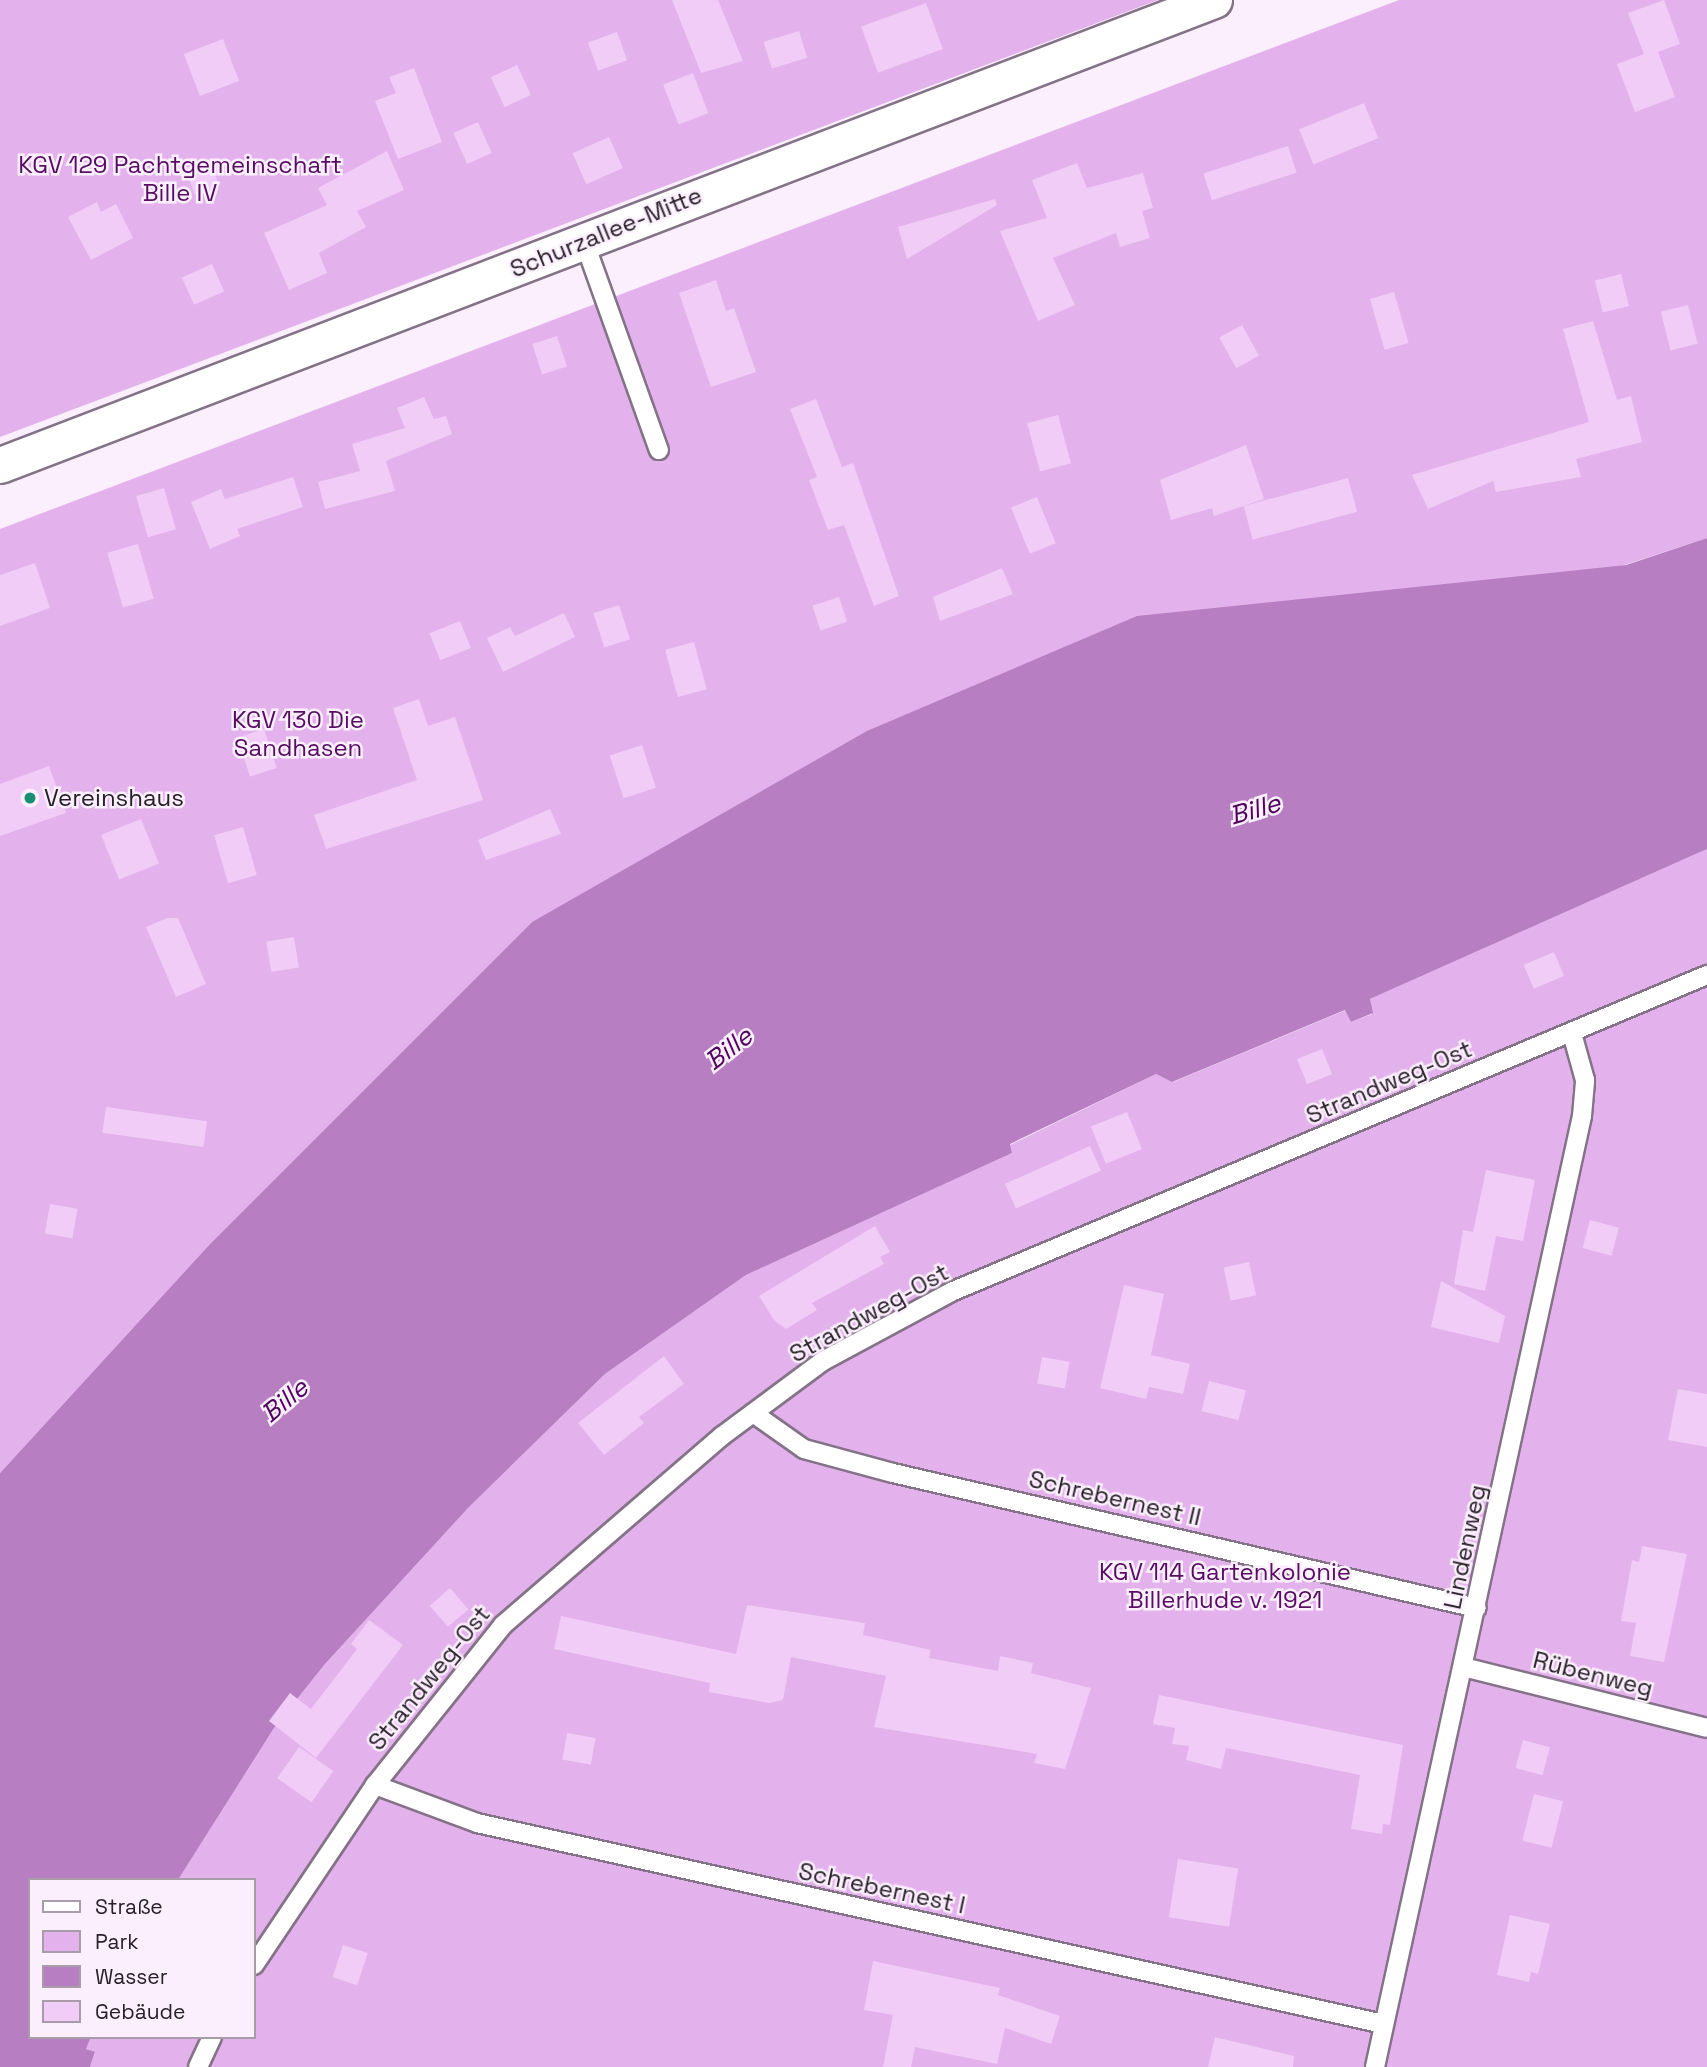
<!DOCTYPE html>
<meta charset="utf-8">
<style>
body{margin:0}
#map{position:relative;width:1707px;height:2067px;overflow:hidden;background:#fbeffd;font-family:"Space Grotesk",sans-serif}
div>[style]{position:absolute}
.green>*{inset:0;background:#e3b1eb}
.water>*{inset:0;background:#b87ec2}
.building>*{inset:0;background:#f0ccf7;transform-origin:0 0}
.roads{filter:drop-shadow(2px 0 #847387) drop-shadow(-2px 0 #847387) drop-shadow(0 2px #847387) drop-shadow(0 -2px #847387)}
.lane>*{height:18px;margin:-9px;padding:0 9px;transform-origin:9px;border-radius:9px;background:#fff}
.street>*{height:35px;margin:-17.5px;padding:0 17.5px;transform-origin:17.5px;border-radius:17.5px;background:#fff}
.dots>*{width:19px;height:19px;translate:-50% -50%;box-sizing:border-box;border:4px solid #fbeffd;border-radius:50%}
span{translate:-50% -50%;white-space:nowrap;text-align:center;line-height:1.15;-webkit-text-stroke:5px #fbeffd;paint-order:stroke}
.park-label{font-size:24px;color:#560d62}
.street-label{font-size:24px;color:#282029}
.poi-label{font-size:24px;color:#282029}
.left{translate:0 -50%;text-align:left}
.water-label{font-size:26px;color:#50035c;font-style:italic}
.legend{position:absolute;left:28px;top:1878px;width:228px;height:161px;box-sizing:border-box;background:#fbeffd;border:2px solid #a79ca8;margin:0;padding:9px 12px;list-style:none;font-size:21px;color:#282029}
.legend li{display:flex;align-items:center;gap:14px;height:35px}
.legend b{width:35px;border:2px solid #a79ca8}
</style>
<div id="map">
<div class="green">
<div style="clip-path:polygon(0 0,1158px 0,0 437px)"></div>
<div style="clip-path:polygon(1399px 0,1707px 0,1707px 538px,532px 922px,210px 1244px,0 1473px,0 529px)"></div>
<div style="clip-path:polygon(1707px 849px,1707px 2067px,90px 2067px,95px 2053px,86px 2049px,91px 2037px,254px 2037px,254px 1880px,178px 1880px,274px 1728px,325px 1664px,469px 1507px,605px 1374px,746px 1275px,1012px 1153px,1010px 1145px,1156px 1074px,1173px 1082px,1346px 1010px,1351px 1022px,1372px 1014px,1370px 999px)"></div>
</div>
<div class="water">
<div style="clip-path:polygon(1707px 538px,1707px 849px,1370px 999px,1373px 1013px,1351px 1022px,1345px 1010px,1172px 1082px,1156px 1074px,1010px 1144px,1012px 1153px,746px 1275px,605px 1374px,469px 1507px,325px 1664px,274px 1728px,178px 1880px,30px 1880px,30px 2037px,91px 2037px,86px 2049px,95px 2052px,90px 2067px,0 2067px,0 1473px,210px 1244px,532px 922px,867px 731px,1137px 616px,1626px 565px)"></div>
</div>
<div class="building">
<div style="clip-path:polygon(672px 0,718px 0,743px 61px,701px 73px)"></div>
<div style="clip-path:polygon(1664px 0,1680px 44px,1658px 52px,1675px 97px,1635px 112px,1617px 64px,1644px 54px,1628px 13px)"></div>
<div style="left:926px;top:3px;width:49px;height:69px;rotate:70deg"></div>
<div style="left:799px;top:31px;width:28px;height:37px;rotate:73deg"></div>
<div style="left:617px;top:32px;width:30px;height:31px;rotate:70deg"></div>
<div style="left:223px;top:39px;width:45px;height:42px;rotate:69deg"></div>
<div style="left:517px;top:65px;width:33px;height:29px;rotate:65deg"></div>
<div style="clip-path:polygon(414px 68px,442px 142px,398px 159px,375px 101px,396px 93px,389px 77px)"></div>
<div style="left:693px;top:73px;width:43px;height:32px;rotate:69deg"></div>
<div style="left:1364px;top:103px;width:38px;height:70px;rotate:68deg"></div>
<div style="left:478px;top:122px;width:34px;height:27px;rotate:66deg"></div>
<div style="left:609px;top:137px;width:34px;height:40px;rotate:66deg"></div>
<div style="left:1288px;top:146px;width:28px;height:89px;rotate:72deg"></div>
<div style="clip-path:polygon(387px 151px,404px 190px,357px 211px,366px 227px,319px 253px,327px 273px,289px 290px,264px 233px,327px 205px,318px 188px)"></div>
<div style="left:209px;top:159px;width:28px;height:26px;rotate:69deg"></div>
<div style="clip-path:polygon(1077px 163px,1087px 188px,1143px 173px,1153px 208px,1142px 211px,1150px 238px,1120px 247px,1116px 233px,1053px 258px,1075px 305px,1038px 321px,1000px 231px,1047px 218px,1032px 180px)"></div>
<div style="clip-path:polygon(995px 199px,997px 205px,907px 259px,898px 227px)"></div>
<div style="clip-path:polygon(97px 202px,101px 212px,116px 204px,133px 238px,91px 260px,68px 217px)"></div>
<div style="left:212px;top:264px;width:30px;height:33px;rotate:66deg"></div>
<div style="left:1621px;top:274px;width:33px;height:27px;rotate:76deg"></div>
<div style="clip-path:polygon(716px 280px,726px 311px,734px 308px,756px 372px,711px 387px,679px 293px)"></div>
<div style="left:1394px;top:292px;width:53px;height:25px;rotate:74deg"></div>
<div style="left:1688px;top:305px;width:40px;height:28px;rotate:76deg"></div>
<div style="clip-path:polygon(1593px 321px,1617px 400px,1631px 396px,1642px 442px,1576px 459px,1581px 477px,1496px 492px,1493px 481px,1428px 509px,1412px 475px,1589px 422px,1563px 329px)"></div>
<div style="left:1242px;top:325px;width:35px;height:26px;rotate:61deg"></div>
<div style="left:557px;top:336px;width:32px;height:26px;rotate:72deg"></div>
<div style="clip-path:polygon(424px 397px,434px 419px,446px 416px,452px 434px,386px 461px,395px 491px,325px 509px,318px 482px,360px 471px,352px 444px,405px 428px,397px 408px)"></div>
<div style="clip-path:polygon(816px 399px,842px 467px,853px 463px,899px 596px,874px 606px,844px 525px,828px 530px,809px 480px,817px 477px,790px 409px)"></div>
<div style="left:1058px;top:415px;width:50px;height:32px;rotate:75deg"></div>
<div style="clip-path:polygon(1246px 445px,1264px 499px,1214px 516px,1212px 508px,1171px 520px,1160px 480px)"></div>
<div style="clip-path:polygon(293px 477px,303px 507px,237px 529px,240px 536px,210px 549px,191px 502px,221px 489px,225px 499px)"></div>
<div style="left:1348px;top:478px;width:35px;height:108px;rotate:75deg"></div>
<div style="left:164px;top:488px;width:43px;height:29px;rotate:74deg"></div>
<div style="left:1037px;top:497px;width:50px;height:28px;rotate:68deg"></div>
<div style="left:138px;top:544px;width:57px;height:32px;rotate:74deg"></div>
<div style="clip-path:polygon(35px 563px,50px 608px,0 626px,0 575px)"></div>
<div style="clip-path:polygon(1002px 568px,1013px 594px,940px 621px,933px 597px)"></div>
<div style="left:839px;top:597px;width:26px;height:28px;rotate:72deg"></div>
<div style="left:619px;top:605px;width:36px;height:27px;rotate:72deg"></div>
<div style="clip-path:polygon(564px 613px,575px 637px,503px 672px,487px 638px,510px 627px,515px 636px)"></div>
<div style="left:460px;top:621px;width:29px;height:33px;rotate:68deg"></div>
<div style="left:694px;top:642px;width:49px;height:30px;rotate:75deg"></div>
<div style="clip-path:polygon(419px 699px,428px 726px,455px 717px,483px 800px,326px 849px,314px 815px,417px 780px,393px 708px)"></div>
<div style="left:264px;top:729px;width:41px;height:28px;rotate:72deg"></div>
<div style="left:642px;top:745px;width:45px;height:34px;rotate:72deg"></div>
<div style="clip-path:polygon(49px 766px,66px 813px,0 836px,0 784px)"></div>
<div style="clip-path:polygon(550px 809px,561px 834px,486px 860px,478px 840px)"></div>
<div style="left:141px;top:819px;width:48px;height:43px;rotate:68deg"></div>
<div style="left:243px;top:827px;width:50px;height:30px;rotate:74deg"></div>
<div style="clip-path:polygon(167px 918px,178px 918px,206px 984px,176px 997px,146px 927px)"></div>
<div style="left:294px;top:937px;width:31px;height:28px;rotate:81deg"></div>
<div style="left:1554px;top:952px;width:26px;height:33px;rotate:67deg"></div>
<div style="left:1322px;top:1049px;width:27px;height:27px;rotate:68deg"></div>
<div style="left:106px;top:1107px;width:102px;height:26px;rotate:8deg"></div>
<div style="left:1127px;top:1112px;width:40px;height:39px;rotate:68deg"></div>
<div style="left:1090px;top:1146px;width:27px;height:93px;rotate:66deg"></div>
<div style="clip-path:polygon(1486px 1170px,1535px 1180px,1523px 1241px,1496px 1236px,1485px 1291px,1454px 1284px,1463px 1230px,1473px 1232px)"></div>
<div style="left:50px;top:1204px;width:28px;height:30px;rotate:10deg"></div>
<div style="left:1590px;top:1220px;width:30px;height:29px;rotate:15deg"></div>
<div style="clip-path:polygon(875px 1226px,890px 1252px,880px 1257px,884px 1264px,812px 1303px,817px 1310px,786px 1329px,774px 1320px,759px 1296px)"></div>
<div style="left:1249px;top:1262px;width:34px;height:26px;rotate:78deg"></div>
<div style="clip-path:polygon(1441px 1281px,1505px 1316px,1499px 1343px,1431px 1327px)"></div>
<div style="clip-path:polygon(1124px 1285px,1164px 1294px,1151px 1355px,1190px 1364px,1183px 1394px,1149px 1387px,1146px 1399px,1100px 1388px)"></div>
<div style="clip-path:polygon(664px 1356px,684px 1384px,639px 1417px,644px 1423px,604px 1455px,578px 1423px)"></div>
<div style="left:1042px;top:1357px;width:28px;height:27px;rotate:10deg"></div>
<div style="left:1209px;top:1381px;width:38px;height:31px;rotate:14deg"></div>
<div style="clip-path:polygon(1678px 1389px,1707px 1394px,1707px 1447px,1668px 1440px)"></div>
<div style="clip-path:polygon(1642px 1546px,1687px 1554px,1664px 1662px,1630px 1656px,1636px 1623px,1621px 1621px,1632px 1560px,1639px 1562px)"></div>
<div style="left:450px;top:1588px;width:28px;height:27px;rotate:49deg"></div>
<div style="clip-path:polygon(747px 1605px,865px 1623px,863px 1635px,931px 1650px,929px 1658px,998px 1671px,1000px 1656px,1033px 1663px,1031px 1673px,1091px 1688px,1065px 1769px,1034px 1763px,1037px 1754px,874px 1727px,886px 1676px,791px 1657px,783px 1700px,769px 1703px,709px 1692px,710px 1683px,554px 1649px,561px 1616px,736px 1654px)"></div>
<div style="clip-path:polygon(369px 1620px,403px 1645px,316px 1758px,269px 1721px,290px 1693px,311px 1709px,357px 1649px,351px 1644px)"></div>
<div style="clip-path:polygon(1159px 1695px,1403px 1745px,1390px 1825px,1383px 1824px,1382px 1834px,1351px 1829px,1360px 1775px,1226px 1748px,1221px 1769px,1186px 1760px,1189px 1746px,1172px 1744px,1175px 1728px,1153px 1724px)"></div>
<div style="left:567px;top:1733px;width:29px;height:27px;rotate:10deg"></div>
<div style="left:1523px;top:1740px;width:28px;height:29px;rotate:15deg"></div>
<div style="left:299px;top:1747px;width:42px;height:38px;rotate:35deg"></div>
<div style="left:1534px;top:1794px;width:30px;height:48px;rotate:14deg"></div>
<div style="left:1178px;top:1859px;width:61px;height:59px;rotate:9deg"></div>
<div style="clip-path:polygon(1510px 1915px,1550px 1924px,1538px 1974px,1531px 1972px,1529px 1982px,1497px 1975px)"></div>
<div style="left:343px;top:1945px;width:26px;height:34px;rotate:18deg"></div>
<div style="clip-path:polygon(873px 1961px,1000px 1988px,998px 1995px,1060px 2016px,1051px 2044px,1005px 2028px,997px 2064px,915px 2047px,911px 2067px,883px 2067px,893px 2015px,864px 2010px)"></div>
<div style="clip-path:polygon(1215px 2037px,1294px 2056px,1293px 2067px,1208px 2067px)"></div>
</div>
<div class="roads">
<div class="lane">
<div style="left:584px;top:241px;width:222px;rotate:70.3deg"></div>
<div style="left:753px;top:1413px;width:62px;rotate:35.2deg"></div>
<div style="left:804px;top:1449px;width:92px;rotate:15.1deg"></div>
<div style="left:893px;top:1473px;width:599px;rotate:13.02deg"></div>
<div style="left:1467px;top:1668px;width:247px;rotate:14deg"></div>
<div style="left:375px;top:1785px;width:109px;rotate:20.4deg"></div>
<div style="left:477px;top:1823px;width:929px;rotate:12.5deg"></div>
<div style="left:254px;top:1965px;width:217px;rotate:-56.1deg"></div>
<div style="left:375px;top:1785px;width:205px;rotate:-51.3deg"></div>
<div style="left:503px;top:1625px;width:289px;rotate:-40.8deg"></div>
<div style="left:722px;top:1436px;width:126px;rotate:-36.6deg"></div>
<div style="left:823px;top:1361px;width:145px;rotate:-28.3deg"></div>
<div style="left:951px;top:1292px;width:820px;rotate:-22.75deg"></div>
<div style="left:198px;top:2067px;width:33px;rotate:-65deg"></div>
<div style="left:1375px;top:2067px;width:973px;rotate:-77.72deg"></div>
<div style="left:1582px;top:1116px;width:36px;rotate:-85deg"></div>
<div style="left:1585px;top:1080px;width:45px;rotate:-105.6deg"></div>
</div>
<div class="street">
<div style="left:0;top:465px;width:1300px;rotate:-20.96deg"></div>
</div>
</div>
<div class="dots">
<div style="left:30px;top:798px;background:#1a9073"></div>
</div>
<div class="park-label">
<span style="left:180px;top:179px">KGV 129 Pachtgemeinschaft<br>Bille IV</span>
<span style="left:298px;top:734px">KGV 130 Die<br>Sandhasen</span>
<span style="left:1225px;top:1586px">KGV 114 Gartenkolonie<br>Billerhude v. 1921</span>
</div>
<div class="street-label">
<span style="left:606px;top:232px;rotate:-22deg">Schurzallee-Mitte</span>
<span style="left:1389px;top:1082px;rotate:-23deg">Strandweg-Ost</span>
<span style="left:869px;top:1313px;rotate:-29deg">Strandweg-Ost</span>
<span style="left:1115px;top:1498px;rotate:13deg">Schrebernest II</span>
<span style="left:1465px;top:1547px;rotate:-78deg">Lindenweg</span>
<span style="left:1593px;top:1674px;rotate:14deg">Rübenweg</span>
<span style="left:429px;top:1678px;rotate:-51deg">Strandweg-Ost</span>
<span style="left:882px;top:1888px;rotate:12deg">Schrebernest I</span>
</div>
<div class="poi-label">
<span class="left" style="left:44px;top:798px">Vereinshaus</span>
</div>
<div class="water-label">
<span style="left:1255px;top:810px;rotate:-16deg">Bille</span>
<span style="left:729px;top:1049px;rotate:-38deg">Bille</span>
<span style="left:285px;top:1401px;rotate:-40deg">Bille</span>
</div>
<ul class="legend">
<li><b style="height:9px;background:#fff"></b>Straße</li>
<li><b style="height:19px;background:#e3b1eb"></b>Park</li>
<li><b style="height:19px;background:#b87ec2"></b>Wasser</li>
<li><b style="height:19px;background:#f0ccf7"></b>Gebäude</li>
</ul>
</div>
